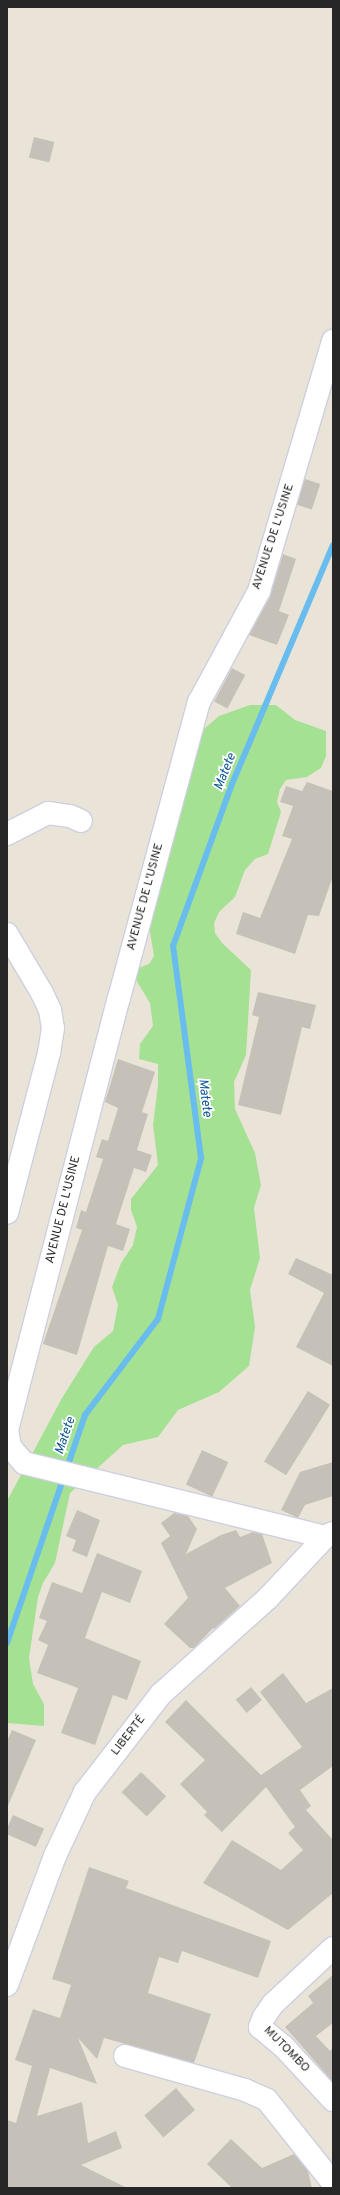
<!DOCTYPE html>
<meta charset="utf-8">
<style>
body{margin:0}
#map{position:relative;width:340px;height:2195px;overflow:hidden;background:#eae4d8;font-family:Overpass,sans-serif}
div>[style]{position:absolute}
.green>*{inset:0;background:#a5e193}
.stream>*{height:6px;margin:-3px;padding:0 3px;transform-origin:3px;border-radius:3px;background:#69bcee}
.building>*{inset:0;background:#c5c1b8;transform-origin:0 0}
.roads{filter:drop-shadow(1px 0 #cdcfe0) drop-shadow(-1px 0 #cdcfe0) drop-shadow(0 1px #cdcfe0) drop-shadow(0 -1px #cdcfe0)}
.minor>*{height:22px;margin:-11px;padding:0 11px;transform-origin:11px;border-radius:11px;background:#fff}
span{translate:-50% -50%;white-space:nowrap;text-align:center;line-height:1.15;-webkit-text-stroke:3.5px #fff;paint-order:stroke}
.street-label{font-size:12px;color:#272727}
.water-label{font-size:13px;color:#0d5794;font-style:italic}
.frame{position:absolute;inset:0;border:8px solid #272727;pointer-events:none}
</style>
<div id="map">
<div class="green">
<div style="clip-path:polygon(250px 705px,276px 705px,295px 720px,326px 731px,326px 756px,321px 768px,307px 777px,286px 780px,280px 789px,277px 802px,281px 812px,268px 854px,255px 859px,245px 870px,235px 897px,219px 912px,214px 923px,215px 933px,222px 943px,251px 970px,246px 1055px,234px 1082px,235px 1109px,255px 1153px,261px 1185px,254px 1208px,260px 1258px,250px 1290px,255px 1327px,249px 1366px,219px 1392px,178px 1410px,158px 1437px,123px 1445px,70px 1493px,55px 1563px,43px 1583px,38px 1597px,29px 1658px,33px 1684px,44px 1704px,44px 1726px,7px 1723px,7px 1501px,62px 1398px,94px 1347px,113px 1331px,118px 1305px,112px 1287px,121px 1263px,133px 1245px,137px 1227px,131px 1210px,131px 1199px,158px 1165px,153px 1125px,158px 1085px,158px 1064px,139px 1059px,140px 1044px,153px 1026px,150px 1003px,136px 980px,136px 969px,149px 964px,154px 956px,149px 926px,197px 735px,219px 716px)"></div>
</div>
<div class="stream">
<div style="left:7px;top:1643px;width:241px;rotate:-71.1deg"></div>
<div style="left:85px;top:1415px;width:121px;rotate:-52.8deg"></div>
<div style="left:158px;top:1319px;width:167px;rotate:-75deg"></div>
<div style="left:201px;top:1158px;width:214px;rotate:-97.5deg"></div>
<div style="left:173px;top:946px;width:172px;rotate:-70deg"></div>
<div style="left:232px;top:784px;width:259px;rotate:-67.1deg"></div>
</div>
<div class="building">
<div style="left:34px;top:137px;width:21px;height:21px;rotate:14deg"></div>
<div style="left:305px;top:479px;width:16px;height:27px;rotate:18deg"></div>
<div style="clip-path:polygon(283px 554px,296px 559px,279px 611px,289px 615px,277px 645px,249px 635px,270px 597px)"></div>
<div style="left:232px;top:668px;width:15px;height:38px;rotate:28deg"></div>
<div style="clip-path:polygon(307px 782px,333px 791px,333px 876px,319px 916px,308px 915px,295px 954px,236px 934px,243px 912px,260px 918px,292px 839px,282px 836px,293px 806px,280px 802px,286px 786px,302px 791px)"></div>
<div style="clip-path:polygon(258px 992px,316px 1005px,310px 1029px,302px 1027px,281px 1115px,238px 1105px,259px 1017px,252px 1015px)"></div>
<div style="clip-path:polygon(118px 1059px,155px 1072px,142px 1112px,148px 1114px,137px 1150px,152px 1155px,146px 1172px,134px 1168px,116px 1224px,130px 1229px,123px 1251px,108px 1246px,77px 1355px,43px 1344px,82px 1230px,76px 1228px,81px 1210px,86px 1212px,103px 1159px,96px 1157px,102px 1139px,108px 1141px,118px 1108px,105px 1102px)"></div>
<div style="clip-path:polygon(296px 1258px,333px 1275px,333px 1366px,296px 1347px,324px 1293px,288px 1274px)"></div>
<div style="left:308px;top:1391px;width:26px;height:83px;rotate:32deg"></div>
<div style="left:202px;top:1450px;width:29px;height:38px;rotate:25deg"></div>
<div style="clip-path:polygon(333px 1462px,333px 1496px,305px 1505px,298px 1518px,281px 1510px,300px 1472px)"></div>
<div style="clip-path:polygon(77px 1510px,100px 1520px,87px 1557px,72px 1551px,76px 1540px,66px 1536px)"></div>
<div style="clip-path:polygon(174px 1513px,188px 1516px,197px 1529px,186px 1554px,221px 1535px,236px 1530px,240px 1537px,253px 1532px,262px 1534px,272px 1563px,225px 1588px,240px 1606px,214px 1629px,213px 1628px,194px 1648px,190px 1648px,164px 1624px,188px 1598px,161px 1543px,170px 1536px,161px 1523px)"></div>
<div style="clip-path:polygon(97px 1553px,142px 1571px,130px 1603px,102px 1592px,85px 1638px,141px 1661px,127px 1700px,113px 1695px,95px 1745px,61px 1733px,78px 1688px,37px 1673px,48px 1645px,38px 1640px,47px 1621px,39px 1618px,52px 1582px,82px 1593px)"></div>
<div style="clip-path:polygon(283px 1673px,306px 1703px,333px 1688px,333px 1766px,300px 1790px,311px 1806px,306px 1810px,333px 1840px,333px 1893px,288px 1930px,203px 1883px,232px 1840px,281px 1870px,303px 1850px,288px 1833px,295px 1827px,266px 1787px,222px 1832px,204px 1815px,207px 1812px,180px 1784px,205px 1760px,165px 1722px,186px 1700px,261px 1775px,302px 1747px,260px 1692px)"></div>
<div style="left:251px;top:1687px;width:17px;height:20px;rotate:50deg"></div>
<div style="clip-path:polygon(12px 1730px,36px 1740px,7px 1808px,7px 1741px)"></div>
<div style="left:141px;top:1772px;width:35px;height:28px;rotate:44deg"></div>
<div style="left:13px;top:1815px;width:34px;height:20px;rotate:24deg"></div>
<div style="clip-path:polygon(89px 1867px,129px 1881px,126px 1888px,271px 1941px,258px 1978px,182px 1951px,178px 1963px,159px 1957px,148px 1993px,211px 2014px,194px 2063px,104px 2038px,97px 2059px,78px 2038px,97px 2084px,50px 2068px,37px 2116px,82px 2102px,88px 2143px,116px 2131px,122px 2148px,81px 2165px,127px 2188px,7px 2188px,7px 2120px,16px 2123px,32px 2066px,15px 2060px,33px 2009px,60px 2018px,71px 1985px,52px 1979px)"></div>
<div style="clip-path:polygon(333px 1975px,333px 2023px,316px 2036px,330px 2051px,333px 2048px,333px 2082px,285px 2027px,313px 2003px,308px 1996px)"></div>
<div style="left:176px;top:2088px;width:29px;height:42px;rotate:49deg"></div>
<div style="clip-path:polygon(231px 2139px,262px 2168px,294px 2154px,308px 2171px,312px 2188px,232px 2188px,207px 2164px)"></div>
</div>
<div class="roads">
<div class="minor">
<div style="left:7px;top:834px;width:46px;rotate:-27.1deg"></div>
<div style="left:48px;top:813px;width:22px;rotate:8deg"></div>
<div style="left:70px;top:816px;width:12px;rotate:24deg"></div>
<div style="left:7px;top:934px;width:69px;rotate:59.3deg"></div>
<div style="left:42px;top:993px;width:19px;rotate:65deg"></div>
<div style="left:50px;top:1010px;width:18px;rotate:81deg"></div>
<div style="left:53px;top:1028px;width:25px;rotate:99deg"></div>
<div style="left:49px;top:1053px;width:165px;rotate:104.7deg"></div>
<div style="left:325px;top:1537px;width:310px;rotate:-166.2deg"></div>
<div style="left:24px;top:1463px;width:21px;rotate:-131deg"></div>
<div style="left:10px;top:1447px;width:17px;rotate:-100deg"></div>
<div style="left:7px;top:1430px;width:446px;rotate:-75.5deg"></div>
<div style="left:119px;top:998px;width:307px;rotate:-74.9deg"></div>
<div style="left:199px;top:702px;width:126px;rotate:-61.6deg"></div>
<div style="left:259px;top:591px;width:261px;rotate:-73.5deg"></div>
<div style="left:333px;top:1948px;width:82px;rotate:137deg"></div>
<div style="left:273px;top:2004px;width:16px;rotate:125deg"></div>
<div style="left:264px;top:2017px;width:11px;rotate:112deg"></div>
<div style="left:260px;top:2027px;width:30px;rotate:40deg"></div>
<div style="left:283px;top:2046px;width:74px;rotate:47.2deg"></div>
<div style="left:7px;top:1985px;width:138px;rotate:-69.6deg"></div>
<div style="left:55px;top:1856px;width:71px;rotate:-64.9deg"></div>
<div style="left:85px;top:1792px;width:124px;rotate:-52.2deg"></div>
<div style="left:161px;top:1694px;width:144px;rotate:-41.9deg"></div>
<div style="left:268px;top:1598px;width:83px;rotate:-46.9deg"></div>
<div style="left:325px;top:1537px;width:9px;rotate:-27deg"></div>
<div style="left:125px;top:2056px;width:125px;rotate:15.8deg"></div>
<div style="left:245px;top:2090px;width:24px;rotate:24deg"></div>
<div style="left:267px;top:2100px;width:106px;rotate:51.5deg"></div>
</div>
</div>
<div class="street-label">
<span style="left:274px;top:537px;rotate:-72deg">AVENUE DE L'USINE</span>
<span style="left:146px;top:897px;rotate:-75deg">AVENUE DE L'USINE</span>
<span style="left:64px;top:1210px;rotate:-76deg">AVENUE DE L'USINE</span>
<span style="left:129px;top:1736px;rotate:-52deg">LIBERTÉ</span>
<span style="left:286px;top:2050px;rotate:45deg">MUTOMBO</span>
</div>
<div class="water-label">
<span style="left:226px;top:772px;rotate:-68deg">Matete</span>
<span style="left:204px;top:1098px;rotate:83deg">Matete</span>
<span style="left:66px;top:1436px;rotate:-71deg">Matete</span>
</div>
<div class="frame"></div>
</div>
